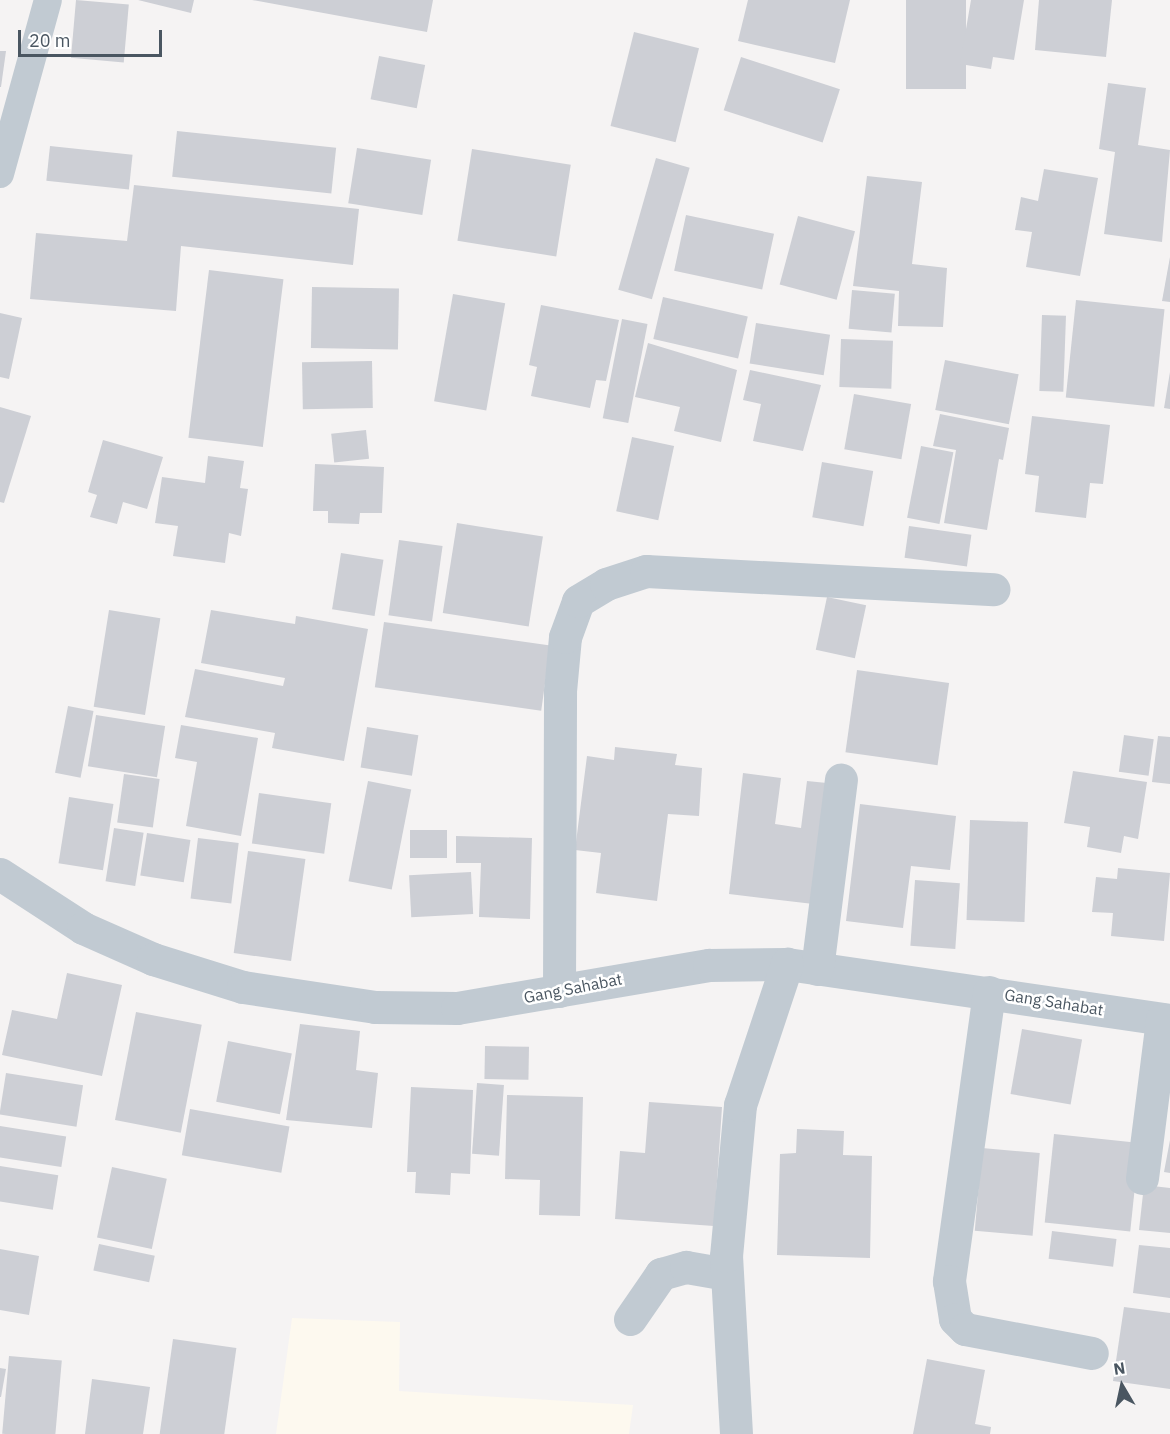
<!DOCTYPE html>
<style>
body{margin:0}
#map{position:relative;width:1170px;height:1434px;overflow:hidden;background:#f5f3f3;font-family:"IBM Plex Sans",sans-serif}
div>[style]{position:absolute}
.commercial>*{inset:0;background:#fdf9ef}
.building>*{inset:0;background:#cdcfd5;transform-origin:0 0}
.service>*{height:28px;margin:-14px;padding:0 14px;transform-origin:14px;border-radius:14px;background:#c1cad2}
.minor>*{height:33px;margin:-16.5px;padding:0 16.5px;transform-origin:16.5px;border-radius:16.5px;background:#c1cad2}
span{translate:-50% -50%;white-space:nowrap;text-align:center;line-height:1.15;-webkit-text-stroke:5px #fff;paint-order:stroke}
.street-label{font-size:16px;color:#4a5661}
.north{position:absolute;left:1092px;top:1356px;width:60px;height:60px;-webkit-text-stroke:4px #fff;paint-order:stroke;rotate:351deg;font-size:16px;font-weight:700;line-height:24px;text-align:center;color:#4a5661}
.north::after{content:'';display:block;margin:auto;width:21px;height:27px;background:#4a5661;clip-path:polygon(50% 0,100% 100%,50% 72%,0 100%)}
.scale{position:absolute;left:18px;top:30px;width:144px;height:27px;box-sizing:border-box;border:3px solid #4a5661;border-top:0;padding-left:8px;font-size:18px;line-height:21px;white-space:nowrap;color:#4a5661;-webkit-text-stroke:4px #fff;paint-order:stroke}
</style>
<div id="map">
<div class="commercial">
<div style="clip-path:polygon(292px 1318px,400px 1322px,399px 1391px,633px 1405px,629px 1434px,276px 1434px)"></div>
</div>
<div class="building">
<div style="left:76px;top:0;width:53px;height:58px;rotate:5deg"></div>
<div style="clip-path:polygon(138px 0,194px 0,191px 13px)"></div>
<div style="clip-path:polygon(252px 0,433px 0,427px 32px)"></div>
<div style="clip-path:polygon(748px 0,850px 0,835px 63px,738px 41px)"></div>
<div style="left:906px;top:0;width:60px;height:89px"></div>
<div style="clip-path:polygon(971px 0,1024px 0,1014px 60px,993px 57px,991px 69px,960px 64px)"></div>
<div style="clip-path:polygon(1039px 0,1112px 0,1106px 57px,1035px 50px)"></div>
<div style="left:634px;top:32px;width:67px;height:97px;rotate:14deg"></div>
<div style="clip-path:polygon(0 51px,6px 51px,1px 87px,0 87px)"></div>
<div style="left:379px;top:56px;width:47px;height:44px;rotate:11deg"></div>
<div style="left:741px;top:57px;width:104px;height:56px;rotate:18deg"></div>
<div style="clip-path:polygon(1108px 83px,1146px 88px,1138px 145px,1170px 150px,1162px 242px,1104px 234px,1115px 152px,1099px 149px)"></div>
<div style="left:177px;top:131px;width:160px;height:46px;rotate:6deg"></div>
<div style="left:50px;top:146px;width:83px;height:35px;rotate:6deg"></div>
<div style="left:357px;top:148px;width:75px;height:56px;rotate:9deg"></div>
<div style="left:472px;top:149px;width:100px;height:93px;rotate:9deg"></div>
<div style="left:656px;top:158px;width:35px;height:137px;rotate:16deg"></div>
<div style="clip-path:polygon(1044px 169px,1098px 178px,1080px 276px,1026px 267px,1032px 232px,1015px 230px,1021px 197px,1038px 201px)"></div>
<div style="clip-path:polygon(867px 176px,922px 182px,912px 264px,947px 268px,943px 327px,898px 326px,899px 291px,853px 286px)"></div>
<div style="clip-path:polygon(134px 185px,359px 209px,353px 265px,181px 246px,176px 311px,30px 299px,36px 233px,127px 241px)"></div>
<div style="left:686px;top:215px;width:90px;height:57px;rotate:12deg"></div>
<div style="left:798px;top:216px;width:59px;height:71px;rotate:15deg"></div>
<div style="clip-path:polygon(1170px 257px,1170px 302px,1162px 301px)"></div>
<div style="left:209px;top:270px;width:75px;height:169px;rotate:7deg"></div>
<div style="left:312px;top:287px;width:87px;height:61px;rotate:1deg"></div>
<div style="left:852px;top:290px;width:43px;height:39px;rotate:5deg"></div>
<div style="left:453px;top:294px;width:53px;height:109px;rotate:10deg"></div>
<div style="left:663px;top:297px;width:87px;height:43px;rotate:13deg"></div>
<div style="left:1076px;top:300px;width:89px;height:98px;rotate:6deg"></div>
<div style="clip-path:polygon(541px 305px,619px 320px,606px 381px,596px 380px,590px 408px,531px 396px,537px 367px,529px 365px)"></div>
<div style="clip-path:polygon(0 313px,22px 318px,9px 379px,0 377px)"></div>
<div style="left:1042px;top:315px;width:24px;height:76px;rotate:2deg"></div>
<div style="left:622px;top:319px;width:26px;height:101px;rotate:11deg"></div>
<div style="left:756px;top:323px;width:75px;height:41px;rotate:9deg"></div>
<div style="left:841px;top:339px;width:52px;height:48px;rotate:2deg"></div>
<div style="clip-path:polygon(648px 343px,737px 370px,721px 442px,674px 431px,680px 407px,635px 397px)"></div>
<div style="left:945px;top:360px;width:75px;height:51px;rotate:11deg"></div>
<div style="left:372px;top:361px;width:47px;height:70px;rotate:89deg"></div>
<div style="clip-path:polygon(750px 370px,821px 385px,803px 451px,753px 441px,761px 404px,743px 400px)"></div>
<div style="clip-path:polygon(1170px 372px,1170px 409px,1164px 408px)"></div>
<div style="left:854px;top:394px;width:58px;height:56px;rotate:10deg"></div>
<div style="clip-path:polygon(0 407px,31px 416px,4px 503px,0 502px)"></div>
<div style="clip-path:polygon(940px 414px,1009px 428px,1003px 460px,999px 459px,987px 530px,944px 523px,956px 450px,933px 446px)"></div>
<div style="clip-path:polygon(1032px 416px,1110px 425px,1103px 484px,1090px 483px,1086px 518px,1035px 512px,1039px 476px,1025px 474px)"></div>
<div style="left:366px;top:430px;width:29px;height:35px;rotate:84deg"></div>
<div style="left:632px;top:437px;width:43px;height:76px;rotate:12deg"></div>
<div style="clip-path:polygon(103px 440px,163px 457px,147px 509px,123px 502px,117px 524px,90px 517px,97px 495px,88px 492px)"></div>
<div style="left:921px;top:446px;width:33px;height:73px;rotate:11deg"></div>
<div style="clip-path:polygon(208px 456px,244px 461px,240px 488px,248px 489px,241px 536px,229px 533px,225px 563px,173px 556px,178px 526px,155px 523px,162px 477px,205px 483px)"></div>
<div style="left:822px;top:462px;width:52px;height:56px;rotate:10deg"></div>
<div style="clip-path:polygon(315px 464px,384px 467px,382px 513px,360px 513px,359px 524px,328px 523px,328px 511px,313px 511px)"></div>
<div style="left:457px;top:523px;width:87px;height:91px;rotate:9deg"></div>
<div style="left:909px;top:526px;width:63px;height:32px;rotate:8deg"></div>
<div style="left:399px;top:540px;width:44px;height:76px;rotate:8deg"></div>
<div style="left:341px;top:553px;width:43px;height:57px;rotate:9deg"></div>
<div style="left:827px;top:597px;width:40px;height:54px;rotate:12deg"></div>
<div style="left:109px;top:610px;width:52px;height:98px;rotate:9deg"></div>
<div style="clip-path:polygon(211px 610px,295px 624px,296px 616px,368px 629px,344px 761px,272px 748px,275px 733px,185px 717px,195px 669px,283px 686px,285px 678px,201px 663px)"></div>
<div style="left:384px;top:622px;width:168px;height:66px;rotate:8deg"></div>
<div style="left:857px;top:670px;width:93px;height:83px;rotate:8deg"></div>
<div style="left:68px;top:706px;width:26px;height:68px;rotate:11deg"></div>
<div style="left:96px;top:715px;width:70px;height:52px;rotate:9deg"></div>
<div style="clip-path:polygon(181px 725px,258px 738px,241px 836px,186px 826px,197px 762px,175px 758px)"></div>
<div style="left:367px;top:727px;width:52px;height:41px;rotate:9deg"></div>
<div style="left:1124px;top:735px;width:30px;height:37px;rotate:8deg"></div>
<div style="clip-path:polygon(1158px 736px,1170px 737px,1170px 784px,1152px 782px)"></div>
<div style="clip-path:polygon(615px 747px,677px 754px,675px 765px,702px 768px,699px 816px,668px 814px,657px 901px,596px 893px,601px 853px,575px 850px,587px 756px,614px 760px)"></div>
<div style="clip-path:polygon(1073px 771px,1147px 782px,1138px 839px,1124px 836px,1121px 853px,1087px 847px,1090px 827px,1064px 823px)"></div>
<div style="clip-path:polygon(743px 773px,781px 778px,775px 824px,801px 828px,807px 781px,837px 784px,822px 905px,729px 894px)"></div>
<div style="left:124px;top:774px;width:36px;height:49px;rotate:8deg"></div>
<div style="left:368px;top:781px;width:44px;height:102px;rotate:11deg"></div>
<div style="left:259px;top:793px;width:73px;height:51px;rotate:8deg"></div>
<div style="left:69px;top:797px;width:45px;height:67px;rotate:9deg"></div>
<div style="clip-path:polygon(860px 804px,956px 816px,950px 870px,911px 866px,903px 928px,846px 921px)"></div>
<div style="left:970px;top:820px;width:58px;height:100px;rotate:2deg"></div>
<div style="left:114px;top:828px;width:30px;height:54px;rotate:9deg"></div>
<div style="left:410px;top:830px;width:37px;height:28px"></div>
<div style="left:147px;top:833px;width:44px;height:43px;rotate:9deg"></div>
<div style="clip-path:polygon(456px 836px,532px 838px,530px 919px,479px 917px,481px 863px,456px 863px)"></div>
<div style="left:198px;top:838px;width:41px;height:61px;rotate:7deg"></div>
<div style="left:248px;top:851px;width:58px;height:103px;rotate:8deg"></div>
<div style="clip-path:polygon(1118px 868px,1170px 873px,1164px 941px,1111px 936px,1113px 913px,1092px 912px,1096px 877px,1117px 879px)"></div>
<div style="left:471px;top:872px;width:42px;height:62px;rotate:87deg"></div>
<div style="left:915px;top:880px;width:45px;height:66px;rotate:4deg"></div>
<div style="clip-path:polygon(67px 973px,122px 985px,102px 1076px,2px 1055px,12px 1010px,57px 1019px)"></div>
<div style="left:136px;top:1012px;width:67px;height:110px;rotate:11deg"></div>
<div style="clip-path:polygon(300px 1024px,360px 1031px,356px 1070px,378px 1073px,372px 1128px,286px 1120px)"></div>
<div style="left:1022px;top:1029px;width:61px;height:66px;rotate:10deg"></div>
<div style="left:228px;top:1041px;width:65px;height:62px;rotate:11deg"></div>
<div style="left:485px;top:1046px;width:44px;height:33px;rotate:1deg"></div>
<div style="left:6px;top:1073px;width:78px;height:42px;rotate:9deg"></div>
<div style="left:477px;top:1083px;width:27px;height:71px;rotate:4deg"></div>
<div style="clip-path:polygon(411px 1087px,473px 1090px,470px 1174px,451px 1173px,450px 1195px,415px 1193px,416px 1172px,407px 1172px)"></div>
<div style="clip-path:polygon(507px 1095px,583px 1097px,580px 1216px,539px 1215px,540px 1180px,505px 1179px)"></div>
<div style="clip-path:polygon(649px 1102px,722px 1107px,714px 1226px,615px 1219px,620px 1151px,645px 1153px)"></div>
<div style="left:190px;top:1109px;width:101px;height:47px;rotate:10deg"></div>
<div style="left:0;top:1126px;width:67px;height:31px;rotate:9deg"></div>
<div style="clip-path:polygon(797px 1129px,844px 1131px,843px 1155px,872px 1156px,870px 1258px,777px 1255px,780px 1154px,796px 1153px)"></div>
<div style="left:1054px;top:1134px;width:86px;height:89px;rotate:6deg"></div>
<div style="clip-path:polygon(1170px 1140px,1170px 1173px,1164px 1172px)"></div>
<div style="left:982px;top:1148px;width:58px;height:83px;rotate:5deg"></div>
<div style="left:0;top:1166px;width:59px;height:35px;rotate:9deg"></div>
<div style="left:112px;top:1167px;width:56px;height:72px;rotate:12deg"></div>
<div style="clip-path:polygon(1144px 1185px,1170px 1188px,1170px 1233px,1139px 1230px)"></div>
<div style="left:1052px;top:1231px;width:65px;height:28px;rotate:7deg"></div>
<div style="left:99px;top:1244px;width:57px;height:27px;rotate:12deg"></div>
<div style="clip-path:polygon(1139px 1245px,1170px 1248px,1170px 1298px,1133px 1293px)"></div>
<div style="clip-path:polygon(0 1249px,39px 1256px,29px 1315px,0 1310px)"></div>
<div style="clip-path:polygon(1124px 1307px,1170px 1313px,1170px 1389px,1113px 1381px)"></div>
<div style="left:173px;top:1339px;width:64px;height:96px;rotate:8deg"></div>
<div style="left:9px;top:1356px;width:53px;height:78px;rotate:5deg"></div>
<div style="clip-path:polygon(927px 1359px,985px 1370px,975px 1424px,991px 1427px,990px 1434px,913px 1434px)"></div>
<div style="clip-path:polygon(0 1368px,6px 1369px,1px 1397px,0 1397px)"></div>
<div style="clip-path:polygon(92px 1379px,150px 1387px,143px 1434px,85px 1434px)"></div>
</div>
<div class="service">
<div style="left:0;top:174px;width:180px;rotate:-74.6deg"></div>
</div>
<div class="minor">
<div style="left:0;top:874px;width:99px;rotate:33deg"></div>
<div style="left:83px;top:928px;width:77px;rotate:23.9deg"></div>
<div style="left:153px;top:959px;width:94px;rotate:17.3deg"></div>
<div style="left:243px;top:987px;width:134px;rotate:8.6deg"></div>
<div style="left:375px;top:1007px;width:82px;rotate:0.7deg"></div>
<div style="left:457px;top:1008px;width:256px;rotate:-9.7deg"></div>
<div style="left:709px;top:965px;width:78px;rotate:-0.7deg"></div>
<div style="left:787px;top:964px;width:387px;rotate:8.3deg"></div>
<div style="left:817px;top:969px;width:191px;rotate:-82.8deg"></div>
<div style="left:559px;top:991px;width:300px;rotate:-89.8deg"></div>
<div style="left:560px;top:691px;width:54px;rotate:-84.7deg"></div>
<div style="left:565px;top:637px;width:38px;rotate:-70deg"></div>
<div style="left:578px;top:601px;width:33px;rotate:-31deg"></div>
<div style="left:606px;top:584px;width:42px;rotate:-18deg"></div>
<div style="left:646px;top:571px;width:348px;rotate:3deg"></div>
<div style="left:989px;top:992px;width:292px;rotate:97.9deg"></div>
<div style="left:949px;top:1281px;width:38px;rotate:81deg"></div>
<div style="left:955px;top:1319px;width:14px;rotate:45deg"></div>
<div style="left:965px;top:1329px;width:129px;rotate:10.7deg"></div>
<div style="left:1142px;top:1178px;width:160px;rotate:-82.8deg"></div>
<div style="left:630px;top:1319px;width:55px;rotate:-55.4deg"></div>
<div style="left:661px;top:1274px;width:26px;rotate:-16deg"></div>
<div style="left:686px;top:1267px;width:41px;rotate:9.9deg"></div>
<div style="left:736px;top:1434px;width:178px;rotate:-93.2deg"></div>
<div style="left:726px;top:1256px;width:152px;rotate:-84.7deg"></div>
<div style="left:740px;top:1105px;width:149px;rotate:-71.6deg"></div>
</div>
<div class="street-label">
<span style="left:573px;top:988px;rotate:-11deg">Gang Sahabat</span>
<span style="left:1054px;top:1002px;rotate:9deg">Gang Sahabat</span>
</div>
<div class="north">N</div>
<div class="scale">20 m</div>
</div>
